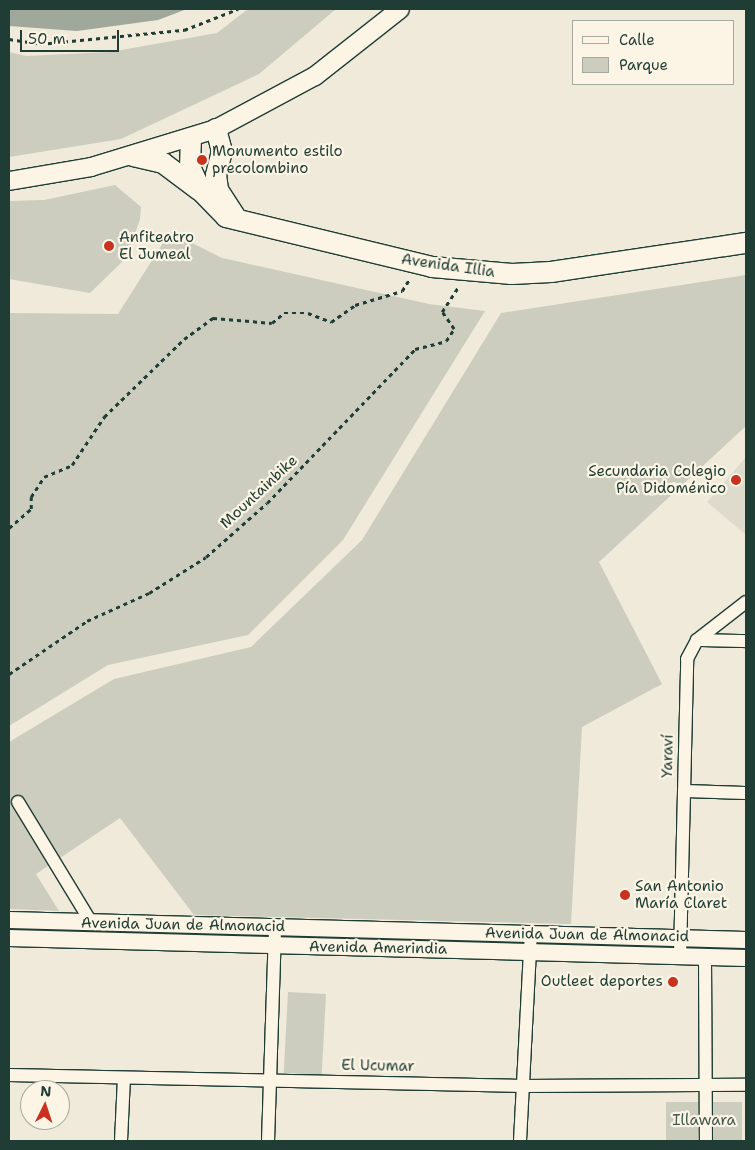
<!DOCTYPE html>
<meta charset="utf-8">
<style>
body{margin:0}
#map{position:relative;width:755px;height:1150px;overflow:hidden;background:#efeada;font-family:"Shantell Sans",sans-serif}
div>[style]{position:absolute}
.built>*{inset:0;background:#dedbcc}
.green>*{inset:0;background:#cccdbf;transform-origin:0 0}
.water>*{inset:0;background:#9fa89a}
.path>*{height:2.5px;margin-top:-1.25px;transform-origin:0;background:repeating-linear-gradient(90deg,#1f3d34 0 4px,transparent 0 8px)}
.roads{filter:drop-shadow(1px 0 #1f3d34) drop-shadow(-1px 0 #1f3d34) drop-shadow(0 1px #1f3d34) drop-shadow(0 -1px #1f3d34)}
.minor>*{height:12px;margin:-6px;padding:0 6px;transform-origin:6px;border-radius:6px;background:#fcf5e5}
.tertiary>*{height:16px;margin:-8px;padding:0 8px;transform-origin:8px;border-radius:8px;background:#fcf5e5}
.secondary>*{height:18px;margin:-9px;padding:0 9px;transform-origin:9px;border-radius:9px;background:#fcf5e5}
.primary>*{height:20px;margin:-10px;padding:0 10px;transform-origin:10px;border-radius:10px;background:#fcf5e5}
.dots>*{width:14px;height:14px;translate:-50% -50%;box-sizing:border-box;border:2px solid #fcf5e5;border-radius:50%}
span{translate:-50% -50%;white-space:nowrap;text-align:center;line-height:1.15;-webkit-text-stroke:4.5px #fcf5e5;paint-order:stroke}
.poi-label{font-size:15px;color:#1f3d34}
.left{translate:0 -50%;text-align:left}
.right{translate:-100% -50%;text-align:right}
.street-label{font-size:15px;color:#1f3d34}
.park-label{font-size:15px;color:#425a50}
.frame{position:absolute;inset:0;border:10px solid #1f3d34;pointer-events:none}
.legend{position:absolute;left:572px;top:20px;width:162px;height:65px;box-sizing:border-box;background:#fcf5e5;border:1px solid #a4ab9e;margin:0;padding:6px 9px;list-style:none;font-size:15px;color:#1f3d34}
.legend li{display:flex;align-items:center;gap:10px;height:25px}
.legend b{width:25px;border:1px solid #a4ab9e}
.north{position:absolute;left:20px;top:1080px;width:50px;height:50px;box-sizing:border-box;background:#fcf5e5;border:1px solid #a4ab9e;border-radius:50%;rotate:4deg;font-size:14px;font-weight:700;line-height:20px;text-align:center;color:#1f3d34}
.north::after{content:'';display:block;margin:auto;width:18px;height:22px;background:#c8321e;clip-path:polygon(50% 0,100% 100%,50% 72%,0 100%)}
.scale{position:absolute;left:20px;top:30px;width:99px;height:22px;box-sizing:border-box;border:2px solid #1f3d34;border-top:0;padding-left:6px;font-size:15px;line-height:18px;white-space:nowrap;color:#1f3d34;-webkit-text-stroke:4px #fcf5e5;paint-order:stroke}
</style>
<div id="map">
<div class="built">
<div style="clip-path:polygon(746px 457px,746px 535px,707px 502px)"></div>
</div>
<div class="green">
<div style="clip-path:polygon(248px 9px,336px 9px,259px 74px,121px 139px,9px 157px,9px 52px,26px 56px,110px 52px,217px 33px)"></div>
<div style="clip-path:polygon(115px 185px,141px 207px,140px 219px,127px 257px,90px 293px,9px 279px,9px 201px,44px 200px)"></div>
<div style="clip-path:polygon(170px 232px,222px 258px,429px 304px,485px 311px,343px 540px,248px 635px,108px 665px,9px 726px,9px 313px,118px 314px)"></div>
<div style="clip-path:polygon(746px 275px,746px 426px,599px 562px,662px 684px,582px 727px,571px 924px,194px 915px,120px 818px,36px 874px,59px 911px,9px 909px,9px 742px,114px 679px,251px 647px,362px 540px,501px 313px)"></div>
<div style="left:288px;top:992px;width:38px;height:81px;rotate:3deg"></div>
<div style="left:666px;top:1102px;width:76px;height:39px"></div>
</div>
<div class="water">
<div style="clip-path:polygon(9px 9px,187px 9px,158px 20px,77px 31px,9px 26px)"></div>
</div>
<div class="path">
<div style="left:9px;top:39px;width:31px;rotate:9deg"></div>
<div style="left:40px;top:44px;width:145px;rotate:-5.6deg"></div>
<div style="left:184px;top:30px;width:58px;rotate:-21.3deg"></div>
<div style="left:9px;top:528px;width:29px;rotate:-41deg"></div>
<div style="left:31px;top:509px;width:12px;rotate:-90deg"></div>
<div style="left:31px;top:497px;width:24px;rotate:-57deg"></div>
<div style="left:44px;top:477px;width:30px;rotate:-23deg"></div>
<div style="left:72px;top:465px;width:58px;rotate:-56.3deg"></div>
<div style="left:104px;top:417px;width:112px;rotate:-44.3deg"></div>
<div style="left:184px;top:339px;width:36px;rotate:-36deg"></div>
<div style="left:213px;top:318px;width:59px;rotate:4.8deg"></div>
<div style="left:272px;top:323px;width:16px;rotate:-40deg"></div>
<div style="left:284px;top:313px;width:24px"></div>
<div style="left:308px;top:313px;width:25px;rotate:21deg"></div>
<div style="left:331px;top:322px;width:29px;rotate:-35deg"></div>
<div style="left:355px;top:305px;width:49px;rotate:-16.6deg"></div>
<div style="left:402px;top:291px;width:15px;rotate:-58deg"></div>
<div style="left:9px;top:674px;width:94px;rotate:-34.2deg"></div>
<div style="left:87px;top:621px;width:68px;rotate:-24.3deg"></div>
<div style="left:149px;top:593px;width:67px;rotate:-32.3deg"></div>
<div style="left:206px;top:557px;width:81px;rotate:-41.5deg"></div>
<div style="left:267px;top:503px;width:214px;rotate:-46.1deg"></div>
<div style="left:415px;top:349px;width:32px;rotate:-14deg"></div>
<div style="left:446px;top:341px;width:14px;rotate:-56deg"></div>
<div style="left:454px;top:329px;width:21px;rotate:-125deg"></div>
<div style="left:442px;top:312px;width:31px;rotate:-57deg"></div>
</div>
<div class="roads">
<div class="minor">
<div style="left:697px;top:640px;width:49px;rotate:1.2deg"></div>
<div style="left:684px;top:791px;width:62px;rotate:1.8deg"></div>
<div style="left:18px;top:802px;width:140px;rotate:58.7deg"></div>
<div style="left:680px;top:956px;width:297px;rotate:-88.6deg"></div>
<div style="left:687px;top:659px;width:21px;rotate:-62deg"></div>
<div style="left:697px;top:640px;width:62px;rotate:-37.8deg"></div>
<div style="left:705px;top:957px;width:184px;rotate:89.7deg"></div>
<div style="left:9px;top:1075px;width:514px;rotate:1.23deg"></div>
<div style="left:523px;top:1086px;width:223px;rotate:-0.3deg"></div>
<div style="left:121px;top:1141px;width:63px;rotate:-87.3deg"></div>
<div style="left:268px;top:1141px;width:214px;rotate:-88.1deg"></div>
<div style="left:520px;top:1141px;width:207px;rotate:-87deg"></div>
</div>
<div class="tertiary">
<div style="left:9px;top:920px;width:737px;rotate:1.55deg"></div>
<div style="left:9px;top:938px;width:737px;rotate:1.55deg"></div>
</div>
<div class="secondary">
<div style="left:9px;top:181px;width:83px;rotate:-9.7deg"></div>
<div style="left:91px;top:167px;width:131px;rotate:-16.9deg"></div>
<div style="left:216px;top:129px;width:112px;rotate:-28.2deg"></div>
<div style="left:315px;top:76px;width:108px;rotate:-38.2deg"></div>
</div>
<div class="primary">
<div style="left:216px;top:129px;width:23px;rotate:75deg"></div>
<div style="left:222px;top:151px;width:25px;rotate:104deg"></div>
<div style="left:216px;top:175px;width:15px;rotate:82deg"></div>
<div style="left:218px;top:190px;width:31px;rotate:57deg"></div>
<div style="left:191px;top:138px;width:29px;rotate:92deg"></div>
<div style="left:190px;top:167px;width:26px;rotate:65deg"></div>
<div style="left:201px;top:191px;width:36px;rotate:46deg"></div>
<div style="left:226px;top:217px;width:212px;rotate:13.6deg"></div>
<div style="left:432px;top:267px;width:80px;rotate:5deg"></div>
<div style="left:512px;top:274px;width:39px;rotate:-3deg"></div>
<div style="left:551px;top:272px;width:197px;rotate:-8.5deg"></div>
<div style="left:133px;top:156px;width:31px;rotate:13deg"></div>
<div style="left:163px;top:163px;width:45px;rotate:36.9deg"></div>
</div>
</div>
<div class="dots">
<div style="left:202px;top:160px;background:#c8321e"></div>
<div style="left:109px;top:246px;background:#c8321e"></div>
<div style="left:736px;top:480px;background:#c8321e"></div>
<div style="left:625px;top:895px;background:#c8321e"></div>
<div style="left:673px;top:982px;background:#c8321e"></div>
</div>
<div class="poi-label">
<span class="left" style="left:212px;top:160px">Monumento estilo<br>precolombino</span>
<span class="left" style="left:119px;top:246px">Anfiteatro<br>El Jumeal</span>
<span class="right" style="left:726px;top:480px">Secundaria Colegio<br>Pía Didoménico</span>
<span class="left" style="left:635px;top:895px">San Antonio<br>María Claret</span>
<span class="right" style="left:663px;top:982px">Outleet deportes</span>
</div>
<div class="street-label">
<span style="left:448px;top:266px;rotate:8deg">Avenida Illia</span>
<span style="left:259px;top:492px;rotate:-43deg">Mountainbike</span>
<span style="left:668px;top:756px;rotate:-89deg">Yaraví</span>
<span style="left:183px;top:925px;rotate:1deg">Avenida Juan de Almonacid</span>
<span style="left:587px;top:935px;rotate:1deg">Avenida Juan de Almonacid</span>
<span style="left:378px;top:948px;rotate:1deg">Avenida Amerindia</span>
<span style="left:378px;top:1066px;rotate:1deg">El Ucumar</span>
</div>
<div class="park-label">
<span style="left:704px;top:1121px">Illawara</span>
</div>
<div class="frame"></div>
<ul class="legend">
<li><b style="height:6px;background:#fcf5e5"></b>Calle</li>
<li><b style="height:14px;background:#cccdbf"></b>Parque</li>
</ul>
<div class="north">N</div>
<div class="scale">50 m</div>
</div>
